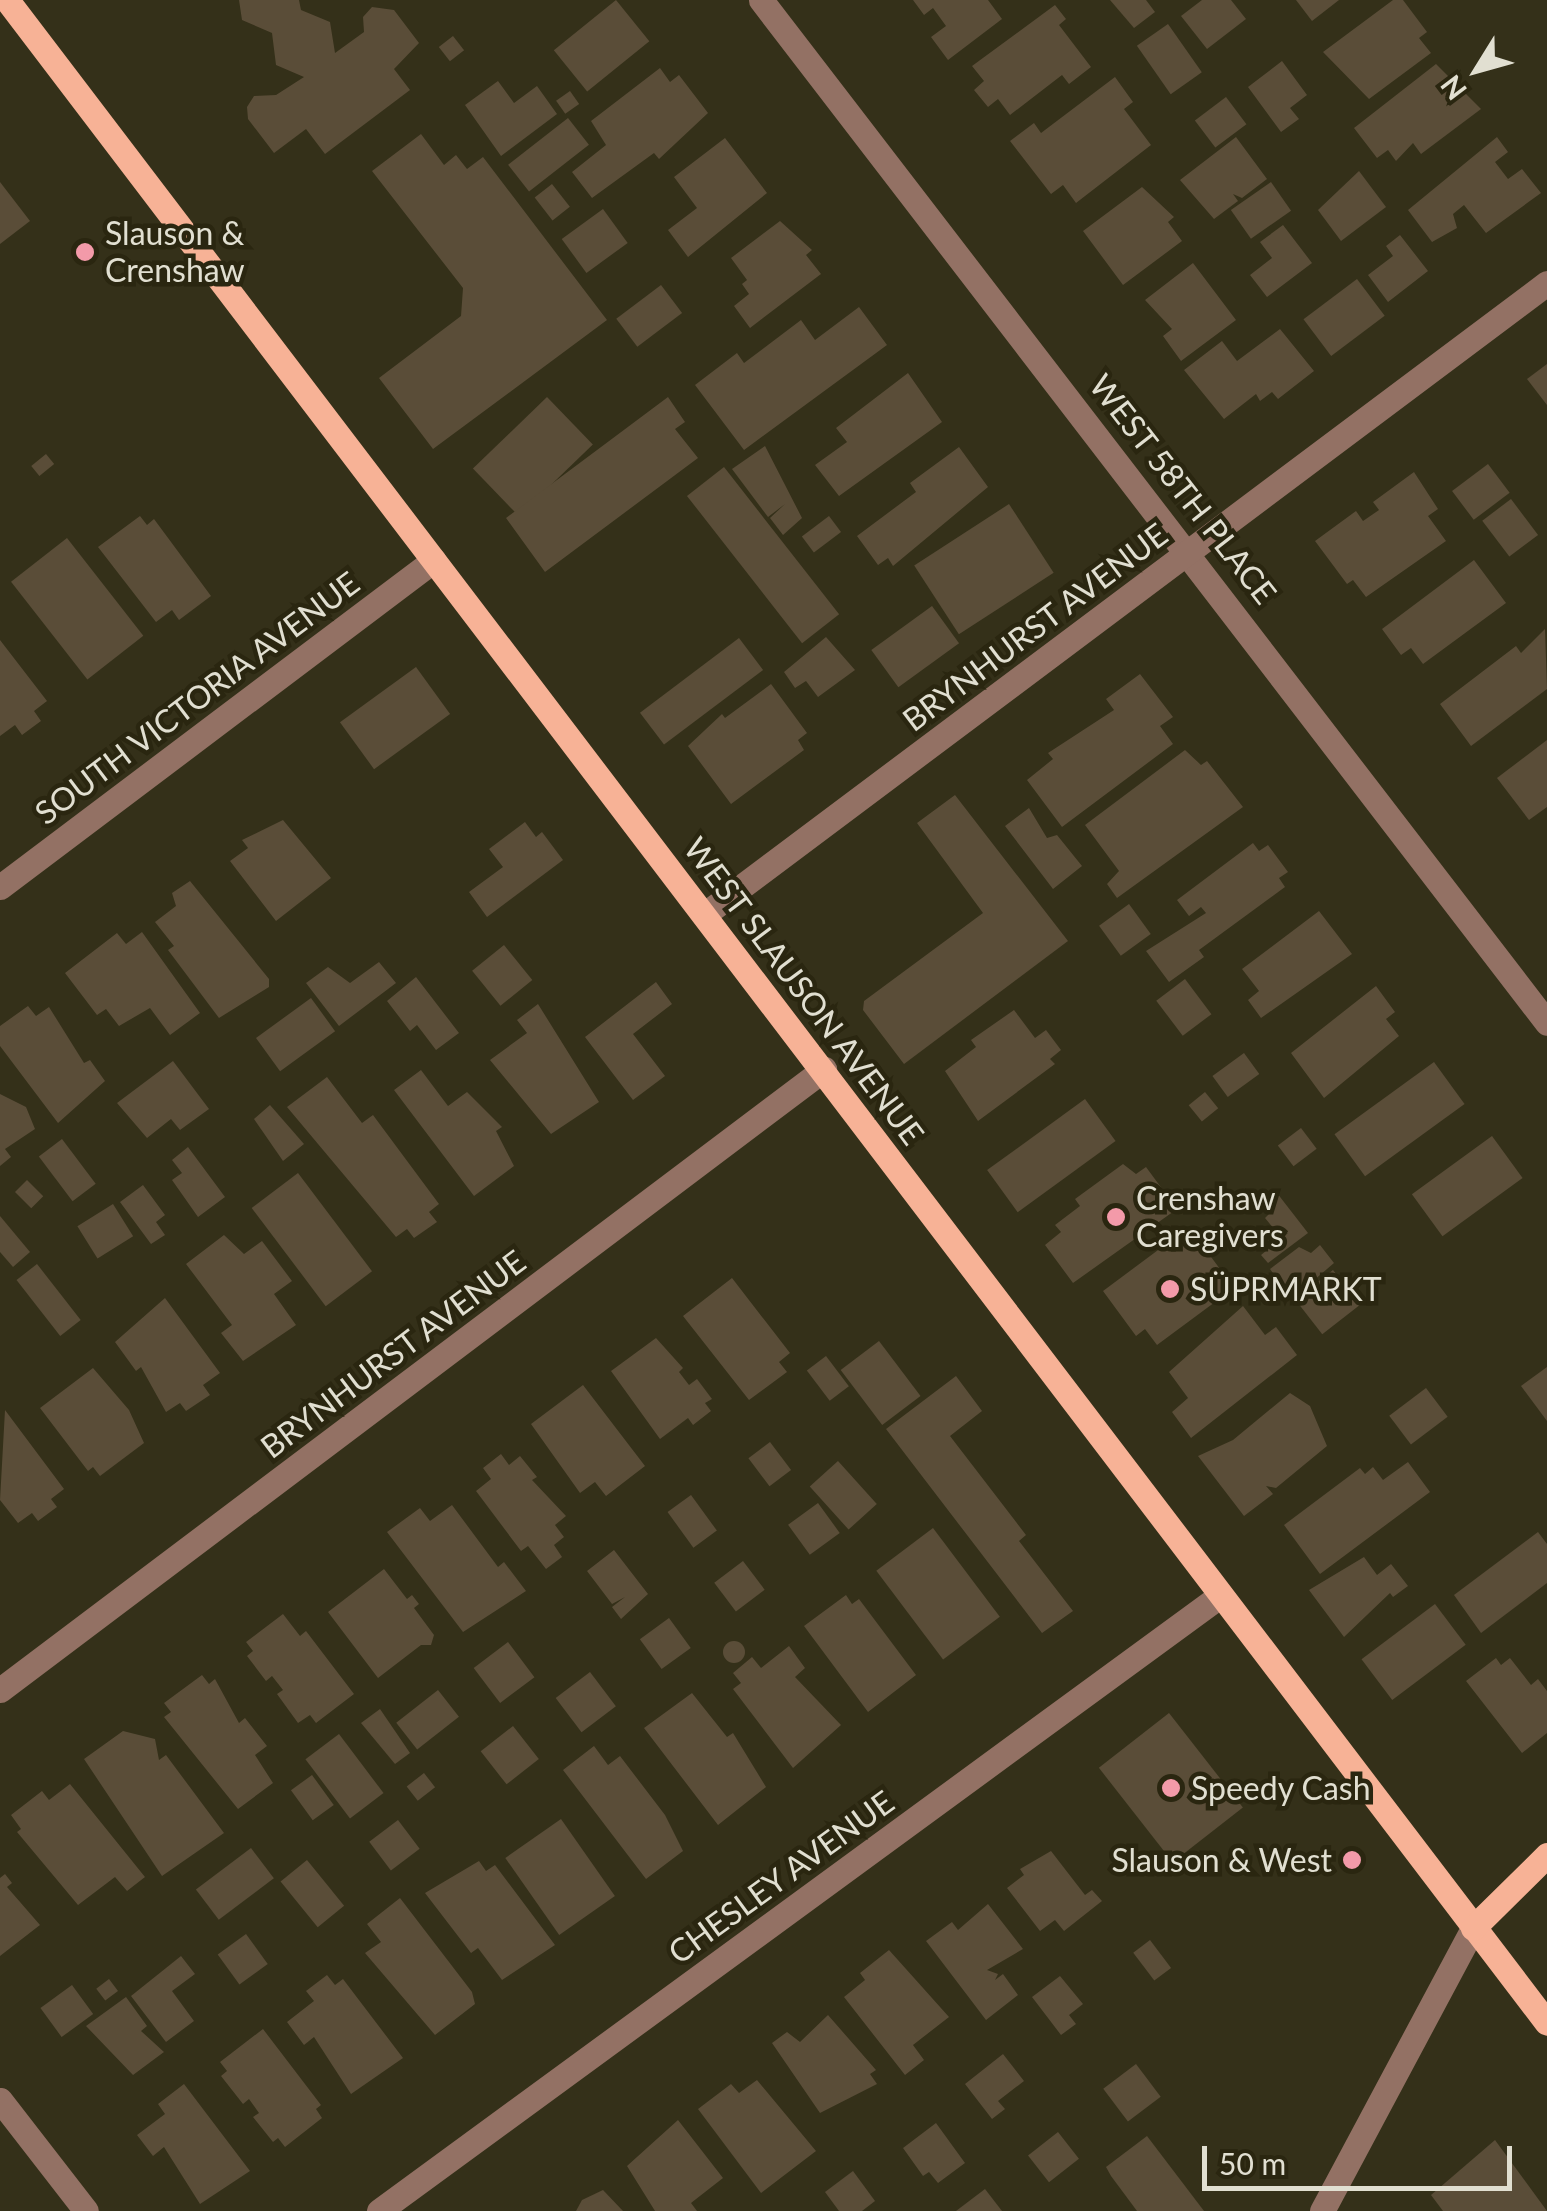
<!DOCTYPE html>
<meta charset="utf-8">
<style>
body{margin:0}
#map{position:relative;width:1547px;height:2211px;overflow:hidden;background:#343019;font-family:Lato,sans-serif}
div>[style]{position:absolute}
.building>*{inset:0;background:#5a4d38;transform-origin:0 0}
.round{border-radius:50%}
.minor>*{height:25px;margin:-12.5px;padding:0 12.5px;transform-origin:12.5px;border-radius:12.5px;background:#937164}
.major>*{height:25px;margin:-12.5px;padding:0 12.5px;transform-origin:12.5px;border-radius:12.5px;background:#f7b296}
.dots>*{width:28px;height:28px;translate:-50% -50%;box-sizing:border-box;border:5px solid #2a2610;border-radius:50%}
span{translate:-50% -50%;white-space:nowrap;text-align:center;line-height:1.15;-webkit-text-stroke:9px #2a2610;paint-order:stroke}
.poi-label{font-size:32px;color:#e1dfd1}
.left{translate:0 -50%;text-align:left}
.right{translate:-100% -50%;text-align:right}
.street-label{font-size:32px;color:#e1dfd1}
.north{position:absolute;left:1427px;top:20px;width:100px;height:100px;-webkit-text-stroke:8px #2a2610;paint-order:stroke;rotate:233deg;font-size:28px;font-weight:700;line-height:40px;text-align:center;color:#e1dfd1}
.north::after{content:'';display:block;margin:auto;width:35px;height:45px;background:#e1dfd1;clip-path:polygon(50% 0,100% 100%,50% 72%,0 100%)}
.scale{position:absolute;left:1202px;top:2146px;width:310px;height:45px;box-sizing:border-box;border:5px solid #e1dfd1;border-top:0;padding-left:12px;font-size:30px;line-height:35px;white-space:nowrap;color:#e1dfd1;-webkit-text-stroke:8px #2a2610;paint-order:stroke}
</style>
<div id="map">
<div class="building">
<div style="clip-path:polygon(239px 0,299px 0,301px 10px,330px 22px,335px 53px,364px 32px,363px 17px,372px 7px,394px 10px,419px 43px,394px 69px,410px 90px,325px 154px,306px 129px,274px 153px,248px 119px,247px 107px,254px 96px,276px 95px,304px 77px,276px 65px,272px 33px,242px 20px)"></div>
<div style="left:616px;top:0;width:53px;height:80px;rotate:51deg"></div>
<div style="clip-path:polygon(913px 0,988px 0,1002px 19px,948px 60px,931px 37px,946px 26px,933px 8px,924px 15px)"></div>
<div style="clip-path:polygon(1110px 0,1146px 0,1155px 12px,1134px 28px)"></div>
<div style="clip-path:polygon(1202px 0,1231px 0,1246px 19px,1207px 49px,1181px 16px)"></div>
<div style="clip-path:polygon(1296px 0,1339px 0,1312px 21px)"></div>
<div style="clip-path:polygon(1393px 0,1403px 0,1427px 32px,1419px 38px,1431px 53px,1369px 99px,1323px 52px)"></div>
<div style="clip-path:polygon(1055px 5px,1066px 19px,1059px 25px,1091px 67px,1069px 84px,1062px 75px,1010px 115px,998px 99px,988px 107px,974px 90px,984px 81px,972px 66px)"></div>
<div style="left:1168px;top:24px;width:59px;height:38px;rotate:55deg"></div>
<div style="left:453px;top:36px;width:18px;height:18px;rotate:52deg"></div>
<div style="clip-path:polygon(1282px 61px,1307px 95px,1290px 108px,1299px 119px,1281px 132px,1248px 87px)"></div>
<div style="clip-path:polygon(1436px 64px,1481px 109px,1421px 154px,1413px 143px,1396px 161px,1388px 150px,1377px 158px,1354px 128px)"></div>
<div style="clip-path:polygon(660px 68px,670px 82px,679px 75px,708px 113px,659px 159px,654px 153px,592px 198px,572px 172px,606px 145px,591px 121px)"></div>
<div style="clip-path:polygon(1115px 77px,1133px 102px,1124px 109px,1151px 145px,1076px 203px,1063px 185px,1051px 194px,1010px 141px,1034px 123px,1041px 133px)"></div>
<div style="clip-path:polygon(498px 81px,514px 103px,537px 86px,557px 114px,501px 156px,465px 105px)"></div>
<div style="left:570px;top:91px;width:16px;height:17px;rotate:55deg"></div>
<div style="left:1226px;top:97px;width:34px;height:39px;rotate:53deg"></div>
<div style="left:568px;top:118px;width:34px;height:76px;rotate:52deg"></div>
<div style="clip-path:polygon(421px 134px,444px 165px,456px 155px,467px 169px,483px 157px,607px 320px,433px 449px,379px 378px,461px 316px,463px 288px,372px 171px)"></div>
<div style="clip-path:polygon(1236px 137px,1267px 179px,1242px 198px,1233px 194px,1238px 201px,1214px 219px,1180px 180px)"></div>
<div style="clip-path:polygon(1497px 137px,1508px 152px,1495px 162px,1508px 179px,1522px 169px,1541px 193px,1486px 233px,1464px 205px,1453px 214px,1457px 228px,1432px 242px,1408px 210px)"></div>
<div style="clip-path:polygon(725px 138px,767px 193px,688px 257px,668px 230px,697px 208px,674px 177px)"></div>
<div style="clip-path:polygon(1359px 171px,1386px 207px,1341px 241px,1318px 210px)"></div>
<div style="clip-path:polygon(0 182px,30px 221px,0 244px)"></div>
<div style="left:1271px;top:182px;width:35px;height:49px;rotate:55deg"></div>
<div style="left:552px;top:184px;width:29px;height:22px;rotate:52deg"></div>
<div style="clip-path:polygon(1142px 187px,1174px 217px,1168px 222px,1182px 241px,1123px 285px,1083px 231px)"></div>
<div style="left:603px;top:209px;width:42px;height:51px;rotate:54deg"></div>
<div style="clip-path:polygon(780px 221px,812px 250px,806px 255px,821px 274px,750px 328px,734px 306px,749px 294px,742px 284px,747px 280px,731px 258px)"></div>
<div style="clip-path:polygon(1283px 225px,1312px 263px,1267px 297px,1250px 275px,1272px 258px,1260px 242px)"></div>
<div style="clip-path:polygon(1400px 235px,1428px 271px,1388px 302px,1368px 275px,1393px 256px,1386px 246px)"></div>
<div style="clip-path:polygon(1193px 263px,1236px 320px,1181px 361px,1163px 336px,1172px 329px,1145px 300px)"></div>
<div style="left:1357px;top:279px;width:46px;height:67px;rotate:53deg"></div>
<div style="left:661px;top:285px;width:35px;height:56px;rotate:53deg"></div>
<div style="clip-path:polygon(859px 307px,887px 345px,744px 450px,695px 385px,737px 353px,744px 363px,801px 320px,815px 340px)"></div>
<div style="clip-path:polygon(1280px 329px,1314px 371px,1278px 399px,1272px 392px,1260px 401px,1256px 394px,1224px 419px,1184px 370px,1222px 341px,1237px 361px)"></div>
<div style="clip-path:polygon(1547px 364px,1547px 405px,1527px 379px)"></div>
<div style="clip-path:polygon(908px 373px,942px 422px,839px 496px,815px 465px,847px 442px,836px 428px)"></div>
<div style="left:547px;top:397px;width:66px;height:103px;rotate:46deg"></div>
<div style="clip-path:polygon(668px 397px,685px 422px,675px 429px,698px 458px,545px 572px,506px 518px)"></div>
<div style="clip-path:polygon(765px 446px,802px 518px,783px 535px,770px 518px,785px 504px,768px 517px,732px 469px)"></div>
<div style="clip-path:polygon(959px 447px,988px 487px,893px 566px,888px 558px,878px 565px,857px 536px,916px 492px,910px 483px)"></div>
<div style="left:46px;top:454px;width:13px;height:19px;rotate:51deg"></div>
<div style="left:1488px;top:464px;width:36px;height:45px;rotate:53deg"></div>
<div style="left:724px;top:467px;width:187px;height:47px;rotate:52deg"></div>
<div style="clip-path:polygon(1414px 472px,1438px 509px,1428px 516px,1446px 541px,1366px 597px,1353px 580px,1347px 584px,1315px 541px,1356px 511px,1363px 521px,1379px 510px,1373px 502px)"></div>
<div style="left:1511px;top:499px;width:45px;height:36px;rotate:53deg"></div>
<div style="left:1009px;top:504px;width:82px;height:113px;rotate:57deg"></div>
<div style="clip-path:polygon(140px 516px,147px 525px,154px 519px,211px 596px,179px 620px,172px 610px,156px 622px,98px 547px)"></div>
<div style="left:829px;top:516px;width:20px;height:34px;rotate:53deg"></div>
<div style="left:67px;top:538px;width:124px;height:71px;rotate:52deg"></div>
<div style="clip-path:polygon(1474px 560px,1506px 603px,1423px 664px,1411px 648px,1401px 655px,1382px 629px)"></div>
<div style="left:932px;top:606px;width:46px;height:75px;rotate:54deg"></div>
<div style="clip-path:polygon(1545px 629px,1547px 689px,1471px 746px,1440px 704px,1516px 646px,1521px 653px)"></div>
<div style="clip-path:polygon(826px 637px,855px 670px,818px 697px,806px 681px,795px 688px,784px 672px)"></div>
<div style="left:739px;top:638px;width:40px;height:124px;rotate:53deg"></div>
<div style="clip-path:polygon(0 640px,47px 701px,34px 711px,41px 721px,22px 735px,15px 725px,0 736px)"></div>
<div style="left:416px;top:667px;width:58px;height:94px;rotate:54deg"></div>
<div style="clip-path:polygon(1140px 674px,1173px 717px,1160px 726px,1173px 744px,1062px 827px,1027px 780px,1053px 759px,1048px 753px,1114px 710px,1106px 699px)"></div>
<div style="clip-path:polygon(771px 684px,807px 733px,798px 740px,804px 750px,731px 804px,688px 746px,722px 714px,725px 718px)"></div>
<div style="clip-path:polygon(1547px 740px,1547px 807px,1529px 820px,1497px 778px)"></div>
<div style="clip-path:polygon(1185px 750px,1201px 765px,1207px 761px,1243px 807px,1117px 898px,1107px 884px,1119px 871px,1085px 825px)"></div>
<div style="clip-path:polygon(955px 795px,1068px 941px,904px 1064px,863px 1010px,864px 1001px,983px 913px,917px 823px)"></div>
<div style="clip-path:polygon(1029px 808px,1047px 838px,1057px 835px,1082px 866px,1053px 889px,1005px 826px)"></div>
<div style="clip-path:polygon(283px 820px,331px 878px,276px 921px,230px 861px,248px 848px,242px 840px)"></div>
<div style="clip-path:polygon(525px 822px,536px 837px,542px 832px,563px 860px,487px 917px,469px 892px,503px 867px,489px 849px)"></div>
<div style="clip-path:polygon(1253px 843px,1259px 851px,1268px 845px,1288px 872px,1279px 878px,1285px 887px,1199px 950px,1204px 957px,1169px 982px,1146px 951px,1206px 913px,1201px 907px,1189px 916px,1177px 900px)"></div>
<div style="clip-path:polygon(190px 881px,269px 979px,269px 987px,219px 1018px,168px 950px,174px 946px,155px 922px,176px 906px,172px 893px)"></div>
<div style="left:1129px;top:904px;width:37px;height:37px;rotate:54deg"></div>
<div style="clip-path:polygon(1319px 911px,1352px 954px,1261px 1018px,1248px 1000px,1259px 991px,1242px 969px)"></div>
<div style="clip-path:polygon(142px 932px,200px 1013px,170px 1035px,150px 1008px,119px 1026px,106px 1009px,97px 1015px,65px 973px,117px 933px,126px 944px)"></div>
<div style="left:504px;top:945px;width:45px;height:41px;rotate:51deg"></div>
<div style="clip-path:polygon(379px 962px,396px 983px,339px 1026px,306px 983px,328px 967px,350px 983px)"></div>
<div style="clip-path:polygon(416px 977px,459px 1033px,436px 1050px,417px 1025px,410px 1031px,387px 1001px)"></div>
<div style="left:1185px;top:979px;width:44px;height:36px;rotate:53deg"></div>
<div style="clip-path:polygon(656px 982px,672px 1004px,633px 1034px,665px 1076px,633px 1100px,585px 1037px)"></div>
<div style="clip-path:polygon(1376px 986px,1395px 1012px,1386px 1019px,1399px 1036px,1324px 1098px,1291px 1053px)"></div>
<div style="left:311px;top:998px;width:41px;height:68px;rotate:54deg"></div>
<div style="clip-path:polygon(538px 1004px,599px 1102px,551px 1134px,490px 1060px,527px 1033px,517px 1020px)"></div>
<div style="clip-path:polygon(28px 1006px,36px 1016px,49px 1007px,84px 1063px,90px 1060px,105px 1081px,58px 1123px,0 1046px,0 1026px)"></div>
<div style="clip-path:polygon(1014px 1010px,1035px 1038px,1046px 1030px,1061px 1050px,1050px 1059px,1055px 1064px,978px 1121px,945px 1071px,976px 1047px,971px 1040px)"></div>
<div style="left:1244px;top:1053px;width:26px;height:39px;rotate:54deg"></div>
<div style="clip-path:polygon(173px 1061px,209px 1109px,180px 1130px,171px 1119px,147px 1138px,117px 1103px)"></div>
<div style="left:1434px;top:1062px;width:52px;height:123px;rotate:54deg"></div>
<div style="clip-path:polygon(421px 1070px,448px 1106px,467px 1092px,502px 1127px,496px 1131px,514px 1166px,474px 1196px,394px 1090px)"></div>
<div style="clip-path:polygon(327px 1077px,362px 1123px,373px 1115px,439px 1204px,429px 1212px,437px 1222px,414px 1238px,407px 1229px,396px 1237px,287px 1107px)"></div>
<div style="left:1205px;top:1092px;width:21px;height:21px;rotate:51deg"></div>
<div style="clip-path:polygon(0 1094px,26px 1107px,35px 1129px,5px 1149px,11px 1157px,0 1166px)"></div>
<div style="left:1085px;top:1099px;width:52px;height:121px;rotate:54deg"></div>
<div style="clip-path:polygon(270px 1105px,304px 1144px,283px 1161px,254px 1119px)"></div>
<div style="left:1301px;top:1128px;width:26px;height:29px;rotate:53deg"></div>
<div style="left:1492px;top:1136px;width:52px;height:99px;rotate:54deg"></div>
<div style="left:62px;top:1139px;width:56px;height:29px;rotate:53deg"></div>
<div style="clip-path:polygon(188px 1147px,225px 1197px,198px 1217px,172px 1180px,182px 1173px,172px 1160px)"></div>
<div style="clip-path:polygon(1123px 1164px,1136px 1174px,1146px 1167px,1177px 1209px,1073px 1283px,1045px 1245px,1061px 1232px,1055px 1225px,1080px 1206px,1075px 1199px)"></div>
<div style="left:298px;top:1173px;width:123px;height:58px;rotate:53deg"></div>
<div style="left:27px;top:1180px;width:23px;height:17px;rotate:45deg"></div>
<div style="clip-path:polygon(143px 1185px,165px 1215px,156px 1222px,165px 1235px,151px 1244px,120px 1202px)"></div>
<div style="clip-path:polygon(1277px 1193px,1308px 1233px,1268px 1263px,1261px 1255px,1288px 1233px,1279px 1235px,1265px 1218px,1271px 1212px,1264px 1202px)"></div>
<div style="left:113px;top:1204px;width:38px;height:42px;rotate:58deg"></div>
<div style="clip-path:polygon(0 1216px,30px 1252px,13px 1267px,0 1252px)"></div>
<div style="clip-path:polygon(1189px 1227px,1234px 1288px,1157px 1345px,1145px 1329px,1136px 1336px,1103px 1291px)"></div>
<div style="clip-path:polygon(224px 1235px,244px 1254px,262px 1241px,292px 1281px,274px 1294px,296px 1325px,243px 1361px,221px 1333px,232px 1325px,186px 1264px)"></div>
<div style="clip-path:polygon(1320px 1245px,1334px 1263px,1292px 1299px,1270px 1269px,1299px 1247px,1311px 1253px)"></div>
<div style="left:37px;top:1264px;width:71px;height:26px;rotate:52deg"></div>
<div style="left:1333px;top:1270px;width:44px;height:48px;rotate:52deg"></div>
<div style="clip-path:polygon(732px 1278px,790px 1353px,779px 1362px,787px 1372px,749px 1400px,683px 1316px)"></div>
<div style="clip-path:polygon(165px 1298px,220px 1373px,203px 1385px,210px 1395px,186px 1411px,180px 1403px,166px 1412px,141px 1367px,136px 1371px,115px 1342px)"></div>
<div style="clip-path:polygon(1243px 1306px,1265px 1335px,1276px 1327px,1297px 1355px,1191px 1438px,1172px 1412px,1188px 1398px,1169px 1372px)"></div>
<div style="clip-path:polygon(656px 1338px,683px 1368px,679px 1372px,689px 1385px,697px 1379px,712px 1399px,705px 1403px,711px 1411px,693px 1425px,688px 1418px,660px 1439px,611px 1371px)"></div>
<div style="left:879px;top:1341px;width:69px;height:48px;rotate:53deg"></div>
<div style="left:826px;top:1356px;width:38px;height:24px;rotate:53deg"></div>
<div style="clip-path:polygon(1547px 1367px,1547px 1421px,1521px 1386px)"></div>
<div style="clip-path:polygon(93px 1368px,129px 1410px,144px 1443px,100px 1476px,93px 1467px,88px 1471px,40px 1408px)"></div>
<div style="clip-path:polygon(956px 1376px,982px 1411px,950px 1436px,1026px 1535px,1019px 1541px,1073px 1611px,1042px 1633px,886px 1429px)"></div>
<div style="clip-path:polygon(583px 1385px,645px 1466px,606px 1496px,595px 1482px,580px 1493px,531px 1424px)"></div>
<div style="left:1426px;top:1388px;width:36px;height:46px;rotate:53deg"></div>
<div style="clip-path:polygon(1290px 1393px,1310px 1406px,1327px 1446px,1276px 1488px,1266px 1486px,1273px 1494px,1244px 1516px,1198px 1456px,1233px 1440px)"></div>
<div style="clip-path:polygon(5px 1410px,64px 1489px,51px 1499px,57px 1507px,38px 1521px,32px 1513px,18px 1523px,0 1500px)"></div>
<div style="left:770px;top:1442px;width:35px;height:27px;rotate:53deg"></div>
<div style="clip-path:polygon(501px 1454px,509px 1465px,520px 1456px,537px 1477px,532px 1480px,566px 1516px,555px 1525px,564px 1537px,554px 1545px,562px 1557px,546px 1569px,528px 1546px,521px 1551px,476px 1491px,491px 1479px,483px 1468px)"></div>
<div style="left:838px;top:1461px;width:58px;height:38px;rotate:48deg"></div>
<div style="clip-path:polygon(1408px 1462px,1430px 1492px,1320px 1574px,1284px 1525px,1360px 1468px,1365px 1474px,1373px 1467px,1383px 1480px)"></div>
<div style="left:691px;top:1495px;width:44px;height:29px;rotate:54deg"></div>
<div style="left:818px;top:1503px;width:37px;height:37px;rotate:54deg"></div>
<div style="clip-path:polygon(452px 1505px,498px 1567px,504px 1562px,526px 1591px,463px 1632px,387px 1532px,420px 1508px,430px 1521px)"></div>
<div style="left:933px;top:1528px;width:111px;height:71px;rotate:53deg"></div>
<div style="clip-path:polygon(1538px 1532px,1547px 1544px,1547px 1583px,1481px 1633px,1454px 1595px)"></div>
<div style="clip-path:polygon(614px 1550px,648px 1594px,621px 1619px,612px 1607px,625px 1597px,612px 1604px,587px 1571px)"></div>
<div style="clip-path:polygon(1364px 1557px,1377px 1575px,1391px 1564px,1408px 1586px,1393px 1597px,1390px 1593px,1344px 1637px,1309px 1590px)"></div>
<div style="left:743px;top:1561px;width:36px;height:36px;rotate:53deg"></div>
<div style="clip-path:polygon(384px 1569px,407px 1599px,412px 1595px,419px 1604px,414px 1608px,434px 1635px,431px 1645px,421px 1645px,378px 1678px,328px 1612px)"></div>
<div style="clip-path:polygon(846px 1595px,852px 1604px,859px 1599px,916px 1675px,868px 1712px,804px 1626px)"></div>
<div style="left:1435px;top:1604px;width:51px;height:92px;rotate:53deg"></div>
<div style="clip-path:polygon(283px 1614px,300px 1636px,306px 1631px,354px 1694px,316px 1723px,310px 1715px,298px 1723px,277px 1694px,283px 1690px,272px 1676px,266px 1681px,247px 1656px,253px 1651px,246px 1642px)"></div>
<div style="left:669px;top:1618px;width:37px;height:36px;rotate:54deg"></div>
<div class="round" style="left:723px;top:1641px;width:22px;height:22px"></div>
<div style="left:508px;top:1642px;width:44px;height:43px;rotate:53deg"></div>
<div style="clip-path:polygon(789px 1646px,805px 1668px,795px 1677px,841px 1725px,793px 1768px,733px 1689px,741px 1683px,733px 1673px,752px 1657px,761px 1668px)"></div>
<div style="clip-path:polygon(1496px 1658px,1501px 1665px,1510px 1658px,1531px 1685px,1538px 1679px,1547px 1691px,1547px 1733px,1522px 1753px,1466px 1681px)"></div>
<div style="left:590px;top:1672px;width:43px;height:43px;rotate:53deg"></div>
<div style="clip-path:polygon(202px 1675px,209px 1684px,215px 1679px,239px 1723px,245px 1718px,267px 1746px,255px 1755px,273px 1783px,238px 1809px,164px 1717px,171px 1712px,164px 1703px)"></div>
<div style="left:438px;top:1690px;width:34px;height:53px;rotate:52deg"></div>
<div style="clip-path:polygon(692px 1693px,727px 1737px,733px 1733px,766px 1787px,718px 1825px,644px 1728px)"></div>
<div style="clip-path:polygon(380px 1709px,410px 1753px,395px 1764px,361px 1723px)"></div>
<div style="left:1169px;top:1713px;width:120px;height:89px;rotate:52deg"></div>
<div style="left:513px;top:1726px;width:42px;height:41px;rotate:52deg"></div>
<div style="clip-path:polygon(123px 1731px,155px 1739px,159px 1760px,166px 1755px,224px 1833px,162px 1876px,84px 1759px)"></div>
<div style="left:339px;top:1734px;width:74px;height:42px;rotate:53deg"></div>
<div style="clip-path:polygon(594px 1746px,608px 1765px,620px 1756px,665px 1815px,683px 1851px,646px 1879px,563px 1770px)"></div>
<div style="left:424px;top:1773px;width:18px;height:22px;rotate:52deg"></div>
<div style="left:312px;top:1775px;width:37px;height:26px;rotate:54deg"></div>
<div style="clip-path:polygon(70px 1784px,145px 1877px,127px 1891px,115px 1877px,78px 1905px,17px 1832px,21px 1829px,11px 1815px,42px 1791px,49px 1800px)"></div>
<div style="left:561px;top:1819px;width:94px;height:68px;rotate:55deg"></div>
<div style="left:398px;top:1820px;width:36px;height:36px;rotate:53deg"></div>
<div style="left:251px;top:1848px;width:38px;height:69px;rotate:53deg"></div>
<div style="clip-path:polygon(1051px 1851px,1085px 1895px,1092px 1890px,1102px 1901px,1064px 1931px,1055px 1920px,1040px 1931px,1007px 1888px,1024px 1875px,1020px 1869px)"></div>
<div style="left:307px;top:1860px;width:59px;height:34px;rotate:51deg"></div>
<div style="clip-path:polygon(479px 1861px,486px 1871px,495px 1865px,555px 1945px,502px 1980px,478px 1948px,471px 1953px,425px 1893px)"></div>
<div style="clip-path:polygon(5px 1874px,12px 1883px,7px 1887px,40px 1925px,0 1956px,0 1878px)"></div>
<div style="clip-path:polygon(400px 1898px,472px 1992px,475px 2004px,435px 2035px,365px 1953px,381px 1942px,367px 1924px)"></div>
<div style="clip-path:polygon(988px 1904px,1023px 1949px,987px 1970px,998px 1974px,995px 1980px,1003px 1974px,1018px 1995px,986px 2020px,926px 1941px,952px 1922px,958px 1930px)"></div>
<div style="left:246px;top:1934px;width:37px;height:35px;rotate:54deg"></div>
<div style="left:1150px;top:1940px;width:35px;height:21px;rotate:53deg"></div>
<div style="clip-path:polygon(889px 1950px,949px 2017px,913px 2045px,924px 2060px,905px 2075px,844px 1997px,865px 1980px,860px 1973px)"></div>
<div style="clip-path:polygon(181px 1956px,195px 1974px,172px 1991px,194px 2021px,166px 2042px,131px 1996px)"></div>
<div style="clip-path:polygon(327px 1975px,335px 1985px,343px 1979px,403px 2058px,351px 2094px,314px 2037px,304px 2045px,287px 2022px,314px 2001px,306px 1991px)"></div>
<div style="clip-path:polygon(1060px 1976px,1083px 2004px,1069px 2015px,1076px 2024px,1061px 2035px,1032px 1997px)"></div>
<div style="left:109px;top:1979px;width:15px;height:16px;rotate:53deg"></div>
<div style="left:72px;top:1985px;width:36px;height:39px;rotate:54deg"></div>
<div style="clip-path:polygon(126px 1997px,147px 2026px,141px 2031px,164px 2052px,133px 2075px,86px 2026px)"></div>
<div style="clip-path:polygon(828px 2015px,876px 2070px,870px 2074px,877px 2084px,820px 2113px,772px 2043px,787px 2032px,800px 2042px)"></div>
<div style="clip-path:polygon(263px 2029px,321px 2105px,316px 2109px,322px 2118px,285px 2147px,278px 2138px,273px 2142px,253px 2117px,259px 2113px,249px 2099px,243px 2104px,221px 2076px,227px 2071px,220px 2062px)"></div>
<div style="clip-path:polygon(1003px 2054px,1024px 2081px,998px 2101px,1005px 2109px,992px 2119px,965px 2084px)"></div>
<div style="left:1136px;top:2064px;width:41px;height:41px;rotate:53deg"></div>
<div style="clip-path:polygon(757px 2080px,816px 2151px,761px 2193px,698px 2109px,731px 2084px,739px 2093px)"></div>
<div style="clip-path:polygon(184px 2084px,250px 2171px,200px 2204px,164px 2147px,153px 2156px,137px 2135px,165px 2114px,158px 2104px)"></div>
<div style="clip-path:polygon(678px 2120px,723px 2178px,691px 2203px,697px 2211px,655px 2211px,627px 2166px)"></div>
<div style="clip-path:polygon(936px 2123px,965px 2163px,938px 2183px,929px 2172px,923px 2176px,903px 2148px)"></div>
<div style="left:1058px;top:2132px;width:34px;height:38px;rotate:52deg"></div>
<div style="clip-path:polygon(1147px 2136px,1204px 2211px,1137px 2211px,1111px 2176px,1106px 2167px)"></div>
<div style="clip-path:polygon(1495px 2140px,1547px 2211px,1443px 2211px,1431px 2195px)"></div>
<div style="clip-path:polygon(853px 2171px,875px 2201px,862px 2211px,839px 2211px,825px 2192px)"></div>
<div style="clip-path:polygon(985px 2189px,1002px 2211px,956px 2211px)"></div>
<div style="clip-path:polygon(603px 2190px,623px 2211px,576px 2211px,582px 2200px)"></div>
</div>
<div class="minor">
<div style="left:761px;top:0;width:1290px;rotate:52.46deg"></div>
<div style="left:0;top:887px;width:543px;rotate:-37deg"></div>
<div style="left:705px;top:914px;width:1052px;rotate:-36.85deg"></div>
<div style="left:0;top:1690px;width:1032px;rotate:-37deg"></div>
<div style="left:0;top:2100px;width:140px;rotate:52.2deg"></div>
<div style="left:379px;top:2211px;width:1043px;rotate:-36.19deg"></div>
<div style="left:1322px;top:2211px;width:321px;rotate:-61.9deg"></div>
</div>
<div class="major">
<div style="left:7px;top:0;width:2542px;rotate:52.72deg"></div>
<div style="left:1473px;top:1928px;width:104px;rotate:-44.6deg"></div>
</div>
<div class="dots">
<div style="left:85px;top:252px;background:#f39aa9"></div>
<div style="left:1116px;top:1217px;background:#f39aa9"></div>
<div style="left:1170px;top:1289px;background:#f39aa9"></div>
<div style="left:1171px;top:1788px;background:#f39aa9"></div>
<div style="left:1352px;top:1860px;background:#f39aa9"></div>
</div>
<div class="poi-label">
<span class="left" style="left:105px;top:252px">Slauson &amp;<br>Crenshaw</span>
<span class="left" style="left:1136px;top:1217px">Crenshaw<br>Caregivers</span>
<span class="left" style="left:1190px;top:1289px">SÜPRMARKT</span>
<span class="left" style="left:1191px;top:1788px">Speedy Cash</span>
<span class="right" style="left:1332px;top:1860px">Slauson &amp; West</span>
</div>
<div class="street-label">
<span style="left:1183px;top:489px;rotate:52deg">WEST 58TH PLACE</span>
<span style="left:1035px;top:627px;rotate:-37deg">BRYNHURST AVENUE</span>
<span style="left:197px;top:698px;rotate:-37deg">SOUTH VICTORIA AVENUE</span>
<span style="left:804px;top:991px;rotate:53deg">WEST SLAUSON AVENUE</span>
<span style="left:393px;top:1354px;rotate:-37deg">BRYNHURST AVENUE</span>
<span style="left:781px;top:1877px;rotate:-36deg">CHESLEY AVENUE</span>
</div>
<div class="north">N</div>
<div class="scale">50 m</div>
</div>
